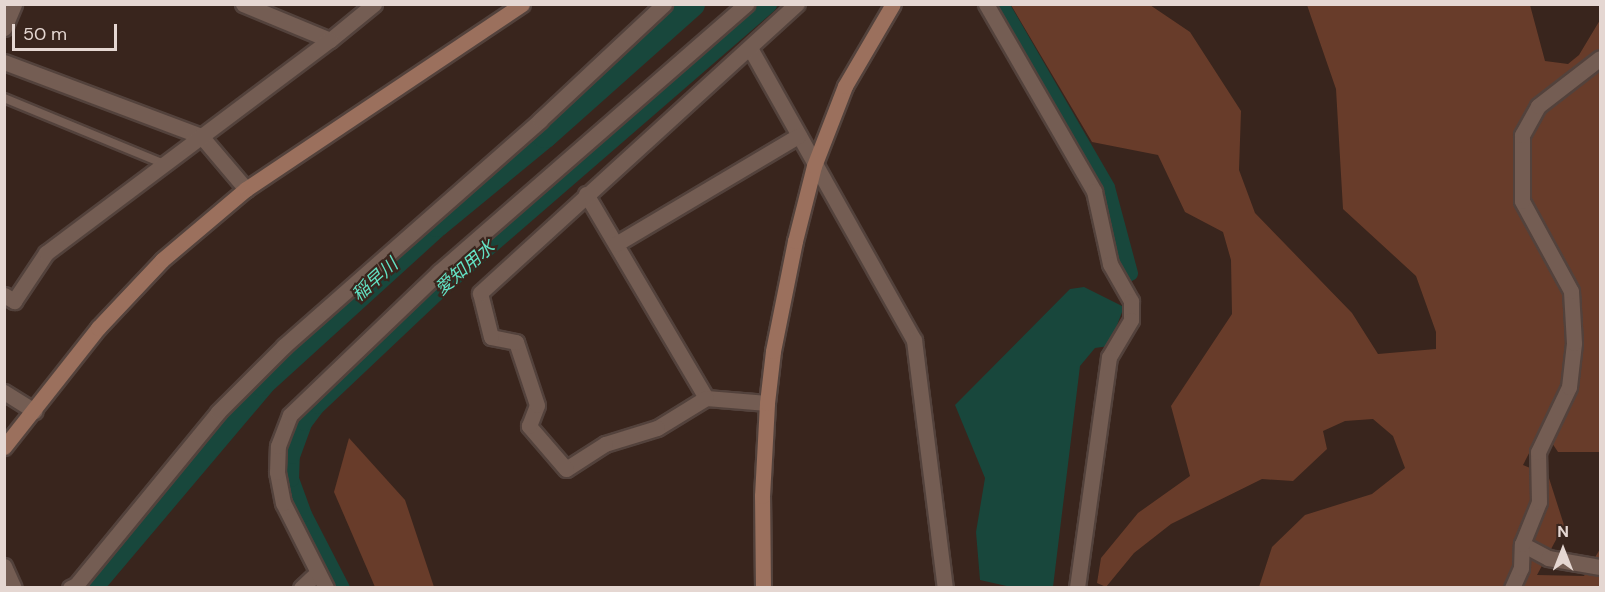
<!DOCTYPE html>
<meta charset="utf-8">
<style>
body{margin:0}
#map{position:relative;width:1605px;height:592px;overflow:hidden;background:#39251d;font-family:"DM Sans","Noto Sans JP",sans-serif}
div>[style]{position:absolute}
.green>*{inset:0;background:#683c2a}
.water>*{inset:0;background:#18473c}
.canal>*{height:15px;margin:-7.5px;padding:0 7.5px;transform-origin:7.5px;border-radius:7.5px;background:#18473c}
.river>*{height:26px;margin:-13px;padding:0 13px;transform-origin:13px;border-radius:13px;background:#18473c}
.roads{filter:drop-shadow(2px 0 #53423c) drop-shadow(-2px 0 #53423c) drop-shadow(0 2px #53423c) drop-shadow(0 -2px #53423c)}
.lane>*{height:8px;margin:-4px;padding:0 4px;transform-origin:4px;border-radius:4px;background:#745d53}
.street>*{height:15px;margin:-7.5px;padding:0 7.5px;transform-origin:7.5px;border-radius:7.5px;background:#745d53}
.secondary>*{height:15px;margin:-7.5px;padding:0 7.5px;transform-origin:7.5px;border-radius:7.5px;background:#9b705d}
span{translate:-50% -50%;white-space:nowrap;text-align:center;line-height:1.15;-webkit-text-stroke:4.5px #39251d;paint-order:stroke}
.water-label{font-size:18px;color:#63e2c4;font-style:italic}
.frame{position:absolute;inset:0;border:6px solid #e5d7d2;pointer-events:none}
.north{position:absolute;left:1533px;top:520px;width:60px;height:60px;-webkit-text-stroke:4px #39251d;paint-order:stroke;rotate:0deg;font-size:16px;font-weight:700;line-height:24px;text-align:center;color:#e5d7d2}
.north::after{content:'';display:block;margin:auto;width:21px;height:27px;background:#e5d7d2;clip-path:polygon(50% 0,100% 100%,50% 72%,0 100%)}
.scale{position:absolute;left:12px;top:24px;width:105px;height:27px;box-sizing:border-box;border:3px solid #e5d7d2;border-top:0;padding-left:8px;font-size:18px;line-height:21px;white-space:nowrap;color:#e5d7d2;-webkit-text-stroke:4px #39251d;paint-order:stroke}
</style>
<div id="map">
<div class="green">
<div style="clip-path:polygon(1011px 5px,1150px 5px,1190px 32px,1241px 111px,1239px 170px,1255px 213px,1352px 313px,1378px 354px,1436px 349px,1436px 332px,1416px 276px,1343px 209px,1336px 89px,1307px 5px,1530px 5px,1545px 61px,1568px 64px,1579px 55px,1600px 20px,1600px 452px,1558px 452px,1542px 428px,1523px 465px,1548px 475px,1564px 525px,1537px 575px,1584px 576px,1600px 549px,1600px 587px,1259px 587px,1272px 547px,1305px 515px,1372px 494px,1405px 468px,1393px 436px,1373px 419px,1345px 421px,1323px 431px,1327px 449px,1293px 481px,1262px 479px,1171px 524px,1134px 553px,1106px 587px,1097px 583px,1101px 558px,1138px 513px,1190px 476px,1171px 406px,1232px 314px,1231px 260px,1223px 232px,1185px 212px,1158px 155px,1092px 142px)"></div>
<div style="clip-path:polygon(349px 438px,405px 500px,434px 587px,375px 587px,334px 492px)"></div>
</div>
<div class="water">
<div style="clip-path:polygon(1084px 287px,1124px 307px,1109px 346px,1095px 348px,1080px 366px,1053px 587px,1011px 587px,980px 580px,976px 532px,985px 478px,955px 405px,1070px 289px)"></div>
</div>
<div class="canal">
<div style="left:1001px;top:4px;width:211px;rotate:59.9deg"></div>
<div style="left:1107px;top:187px;width:89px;rotate:75deg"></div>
<div style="left:342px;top:588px;width:83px;rotate:-117.2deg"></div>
<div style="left:304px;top:514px;width:37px;rotate:-110deg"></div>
<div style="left:291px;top:479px;width:23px;rotate:-88deg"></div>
<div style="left:292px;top:456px;width:35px;rotate:-70deg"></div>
<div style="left:304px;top:423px;width:21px;rotate:-53deg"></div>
<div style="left:317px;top:406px;width:175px;rotate:-43.4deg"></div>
<div style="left:444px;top:286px;width:430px;rotate:-40.9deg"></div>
</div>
<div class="river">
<div style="left:89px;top:588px;width:268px;rotate:-49.8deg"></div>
<div style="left:262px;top:383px;width:236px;rotate:-42.3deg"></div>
<div style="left:437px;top:224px;width:140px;rotate:-39.5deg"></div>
<div style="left:545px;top:135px;width:197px;rotate:-41.7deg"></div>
</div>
<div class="roads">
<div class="lane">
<div style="left:4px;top:98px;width:173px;rotate:22.4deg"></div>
</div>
<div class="street">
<div style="left:243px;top:4px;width:94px;rotate:22.5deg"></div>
<div style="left:330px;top:40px;width:57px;rotate:-39.3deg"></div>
<div style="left:986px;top:4px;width:216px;rotate:60deg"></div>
<div style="left:1094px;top:191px;width:75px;rotate:77.6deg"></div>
<div style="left:1110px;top:264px;width:43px;rotate:60.4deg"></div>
<div style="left:1131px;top:301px;width:19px;rotate:90deg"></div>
<div style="left:1131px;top:320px;width:43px;rotate:120.7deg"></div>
<div style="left:1109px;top:357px;width:233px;rotate:97.9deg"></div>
<div style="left:4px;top:28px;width:26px;rotate:-67deg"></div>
<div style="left:750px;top:48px;width:335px;rotate:60.7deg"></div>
<div style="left:914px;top:340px;width:250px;rotate:82.9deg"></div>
<div style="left:4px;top:62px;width:210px;rotate:20.6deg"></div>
<div style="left:201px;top:136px;width:70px;rotate:49.7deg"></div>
<div style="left:586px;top:194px;width:237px;rotate:59.5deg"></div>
<div style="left:616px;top:244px;width:212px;rotate:-30.7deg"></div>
<div style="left:4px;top:295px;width:12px;rotate:31deg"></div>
<div style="left:14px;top:301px;width:58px;rotate:-56.3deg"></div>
<div style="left:46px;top:253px;width:355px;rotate:-36.9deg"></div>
<div style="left:4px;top:392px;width:36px;rotate:32deg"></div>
<div style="left:767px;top:403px;width:61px;rotate:-175.3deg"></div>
<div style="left:706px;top:398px;width:57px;rotate:148.5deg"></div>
<div style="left:657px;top:428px;width:54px;rotate:162.9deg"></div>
<div style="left:605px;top:444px;width:46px;rotate:147.3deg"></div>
<div style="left:566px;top:469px;width:57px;rotate:-130.7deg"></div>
<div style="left:529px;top:426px;width:22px;rotate:-69deg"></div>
<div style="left:537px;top:405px;width:66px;rotate:-108.4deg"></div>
<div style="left:516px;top:342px;width:25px;rotate:-169deg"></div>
<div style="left:491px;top:337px;width:45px;rotate:-104deg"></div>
<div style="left:480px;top:293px;width:429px;rotate:-42.4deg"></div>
<div style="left:1522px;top:544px;width:30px;rotate:28deg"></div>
<div style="left:1548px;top:558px;width:53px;rotate:9.8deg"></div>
<div style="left:4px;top:566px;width:24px;rotate:66deg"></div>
<div style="left:70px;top:588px;width:7px;rotate:-27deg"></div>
<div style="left:76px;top:585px;width:224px;rotate:-50.6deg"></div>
<div style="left:218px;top:412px;width:93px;rotate:-45deg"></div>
<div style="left:284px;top:346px;width:341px;rotate:-41.4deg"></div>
<div style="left:540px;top:120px;width:170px;rotate:-43.1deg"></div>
<div style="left:301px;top:588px;width:23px;rotate:-43deg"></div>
<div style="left:326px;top:588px;width:95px;rotate:-116.8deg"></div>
<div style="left:283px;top:503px;width:32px;rotate:-101deg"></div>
<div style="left:277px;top:472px;width:26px;rotate:-88deg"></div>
<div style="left:278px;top:446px;width:33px;rotate:-69deg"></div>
<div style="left:290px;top:415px;width:207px;rotate:-43.8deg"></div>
<div style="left:439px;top:272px;width:408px;rotate:-41.1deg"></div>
<div style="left:1512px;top:588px;width:22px;rotate:-66deg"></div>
<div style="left:1521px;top:568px;width:24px;rotate:-88deg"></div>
<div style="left:1522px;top:544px;width:45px;rotate:-68deg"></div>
<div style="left:1539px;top:502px;width:50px;rotate:-91.1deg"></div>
<div style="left:1538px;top:452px;width:72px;rotate:-64.5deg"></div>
<div style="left:1569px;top:387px;width:44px;rotate:-83.5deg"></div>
<div style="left:1574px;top:343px;width:52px;rotate:-93.3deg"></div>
<div style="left:1571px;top:291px;width:102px;rotate:-118.6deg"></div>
<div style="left:1522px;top:201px;width:66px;rotate:-90deg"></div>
<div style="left:1522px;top:135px;width:33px;rotate:-61deg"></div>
<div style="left:1538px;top:106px;width:78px;rotate:-37.7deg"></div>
</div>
<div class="secondary">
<div style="left:4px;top:447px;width:152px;rotate:-51.7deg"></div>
<div style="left:98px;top:328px;width:93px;rotate:-46.7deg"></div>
<div style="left:162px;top:260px;width:110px;rotate:-40.2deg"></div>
<div style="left:246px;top:189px;width:332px;rotate:-33.8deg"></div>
<div style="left:763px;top:588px;width:92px;rotate:-90.6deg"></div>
<div style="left:762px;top:496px;width:93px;rotate:-86.9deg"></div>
<div style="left:767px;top:403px;width:52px;rotate:-83.4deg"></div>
<div style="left:773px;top:351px;width:112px;rotate:-78.7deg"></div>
<div style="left:795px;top:241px;width:77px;rotate:-75.8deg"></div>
<div style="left:814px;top:166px;width:86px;rotate:-68.8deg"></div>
<div style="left:845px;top:86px;width:95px;rotate:-59.7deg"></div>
</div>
</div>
<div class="water-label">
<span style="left:465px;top:268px;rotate:-41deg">愛知用水</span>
<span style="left:375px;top:280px;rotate:-42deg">稲早川</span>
</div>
<div class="frame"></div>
<div class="north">N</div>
<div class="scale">50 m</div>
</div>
